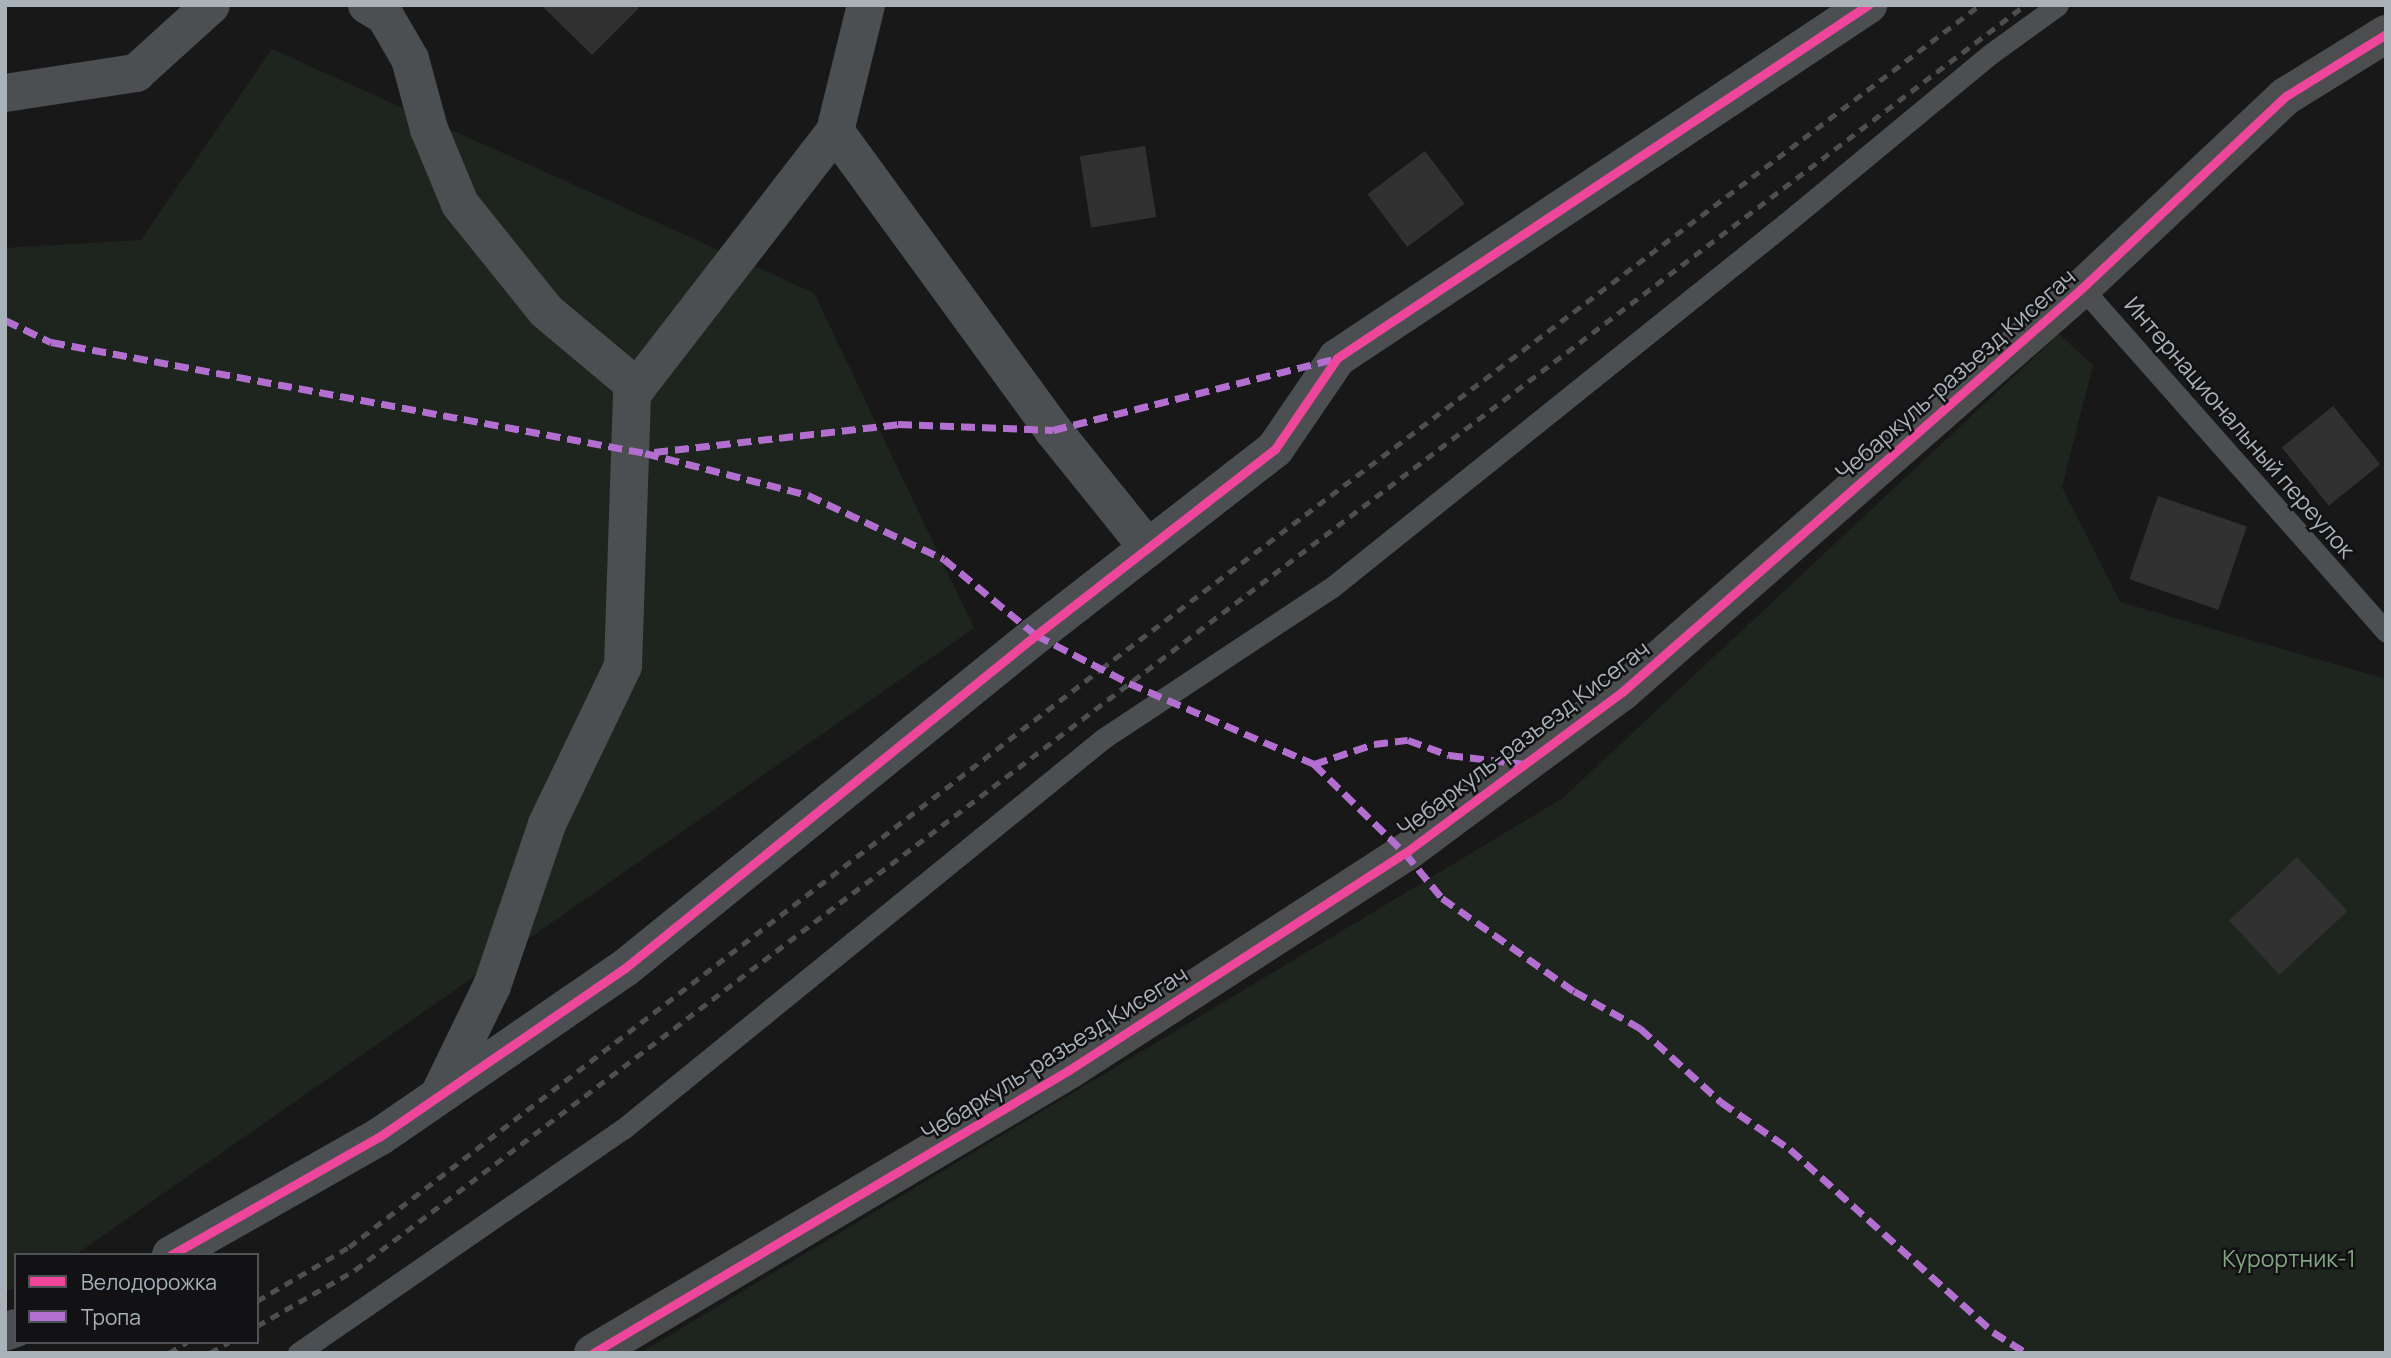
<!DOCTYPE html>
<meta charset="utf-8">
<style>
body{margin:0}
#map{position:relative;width:2391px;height:1358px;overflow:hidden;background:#181818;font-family:Manrope,sans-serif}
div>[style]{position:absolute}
.green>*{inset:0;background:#1e251e}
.building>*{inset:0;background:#313132;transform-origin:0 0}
.lane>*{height:21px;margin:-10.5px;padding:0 10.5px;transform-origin:10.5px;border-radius:10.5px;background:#4c4f51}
.street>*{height:38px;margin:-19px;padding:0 19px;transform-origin:19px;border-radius:19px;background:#4c4f51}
.secondary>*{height:38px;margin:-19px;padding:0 19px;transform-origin:19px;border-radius:19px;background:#4b4d4f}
.rail>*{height:5px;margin-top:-2.5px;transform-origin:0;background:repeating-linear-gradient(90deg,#4c4e50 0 9px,transparent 0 16px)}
.quiet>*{height:7px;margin-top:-3.5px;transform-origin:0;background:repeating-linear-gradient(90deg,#b36fd0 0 14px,transparent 0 21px)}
.cycleway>*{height:9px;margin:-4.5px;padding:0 4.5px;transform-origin:4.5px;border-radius:4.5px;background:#ed469a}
span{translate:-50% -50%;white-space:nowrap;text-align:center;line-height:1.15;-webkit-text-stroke:5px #121214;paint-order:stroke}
.street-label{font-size:23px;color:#a9b1b9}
.park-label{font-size:23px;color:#83a480}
.frame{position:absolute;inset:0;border:7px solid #a9b1b9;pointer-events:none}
.legend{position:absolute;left:14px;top:1253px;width:245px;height:91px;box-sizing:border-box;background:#121214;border:2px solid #4e5256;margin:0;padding:9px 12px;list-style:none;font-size:21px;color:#a9b1b9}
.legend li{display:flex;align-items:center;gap:14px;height:35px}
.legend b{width:35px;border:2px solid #4e5256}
</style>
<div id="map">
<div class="green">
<div style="clip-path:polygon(272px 49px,814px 293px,974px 628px,75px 1255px,16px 1255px,16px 1288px,5px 1291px,5px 248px,141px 240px)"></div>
<div style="clip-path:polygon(2059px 334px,2093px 365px,2062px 487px,2120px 602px,2386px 679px,2386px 1353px,640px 1353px,1563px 798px)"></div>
</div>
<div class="building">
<div style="clip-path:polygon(541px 5px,637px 5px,639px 8px,592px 55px)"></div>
<div style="left:1145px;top:146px;width:72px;height:66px;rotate:81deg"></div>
<div style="left:1425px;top:151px;width:66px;height:72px;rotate:53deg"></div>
<div style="left:2333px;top:406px;width:75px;height:66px;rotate:51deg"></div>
<div style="left:2158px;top:496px;width:94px;height:88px;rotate:19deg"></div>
<div style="left:2297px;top:857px;width:74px;height:93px;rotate:47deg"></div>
</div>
<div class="lane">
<div style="left:2082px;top:288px;width:459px;rotate:48.5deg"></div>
<div style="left:298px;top:1353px;width:395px;rotate:-34.6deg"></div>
<div style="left:623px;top:1129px;width:620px;rotate:-39.11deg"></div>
<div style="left:1104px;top:738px;width:272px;rotate:-33.5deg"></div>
<div style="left:1331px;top:588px;width:583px;rotate:-38.74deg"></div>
<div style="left:1786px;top:223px;width:264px;rotate:-39.6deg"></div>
<div style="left:1989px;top:55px;width:85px;rotate:-35.9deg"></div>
</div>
<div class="street">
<div style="left:367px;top:5px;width:21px;rotate:31deg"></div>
<div style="left:385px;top:16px;width:50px;rotate:59.8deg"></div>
<div style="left:410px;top:59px;width:73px;rotate:74.8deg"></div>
<div style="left:429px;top:129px;width:81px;rotate:67.5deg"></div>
<div style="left:460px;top:204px;width:137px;rotate:51.2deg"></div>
<div style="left:546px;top:311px;width:119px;rotate:39.9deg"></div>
<div style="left:866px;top:5px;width:130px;rotate:103.8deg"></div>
<div style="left:835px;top:131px;width:370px;rotate:53.9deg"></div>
<div style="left:1053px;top:430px;width:150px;rotate:51.2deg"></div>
<div style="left:5px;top:93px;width:133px;rotate:-8.7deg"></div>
<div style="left:136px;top:73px;width:101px;rotate:-42.2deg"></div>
<div style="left:439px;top:1095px;width:121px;rotate:-64.1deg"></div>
<div style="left:492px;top:986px;width:171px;rotate:-71.2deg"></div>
<div style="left:547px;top:824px;width:175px;rotate:-64.3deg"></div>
<div style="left:623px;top:666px;width:272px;rotate:-88.1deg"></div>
<div style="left:632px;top:394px;width:332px;rotate:-52.3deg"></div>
<div style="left:171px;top:1255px;width:239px;rotate:-29.6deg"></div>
<div style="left:379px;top:1137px;width:298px;rotate:-34.5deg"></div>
<div style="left:625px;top:968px;width:529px;rotate:-39.02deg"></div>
<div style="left:1036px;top:635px;width:303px;rotate:-37.9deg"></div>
<div style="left:1275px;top:449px;width:110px;rotate:-55.7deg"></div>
<div style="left:1337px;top:358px;width:638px;rotate:-33.62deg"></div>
<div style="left:5px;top:1332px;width:12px;rotate:-20deg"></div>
</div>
<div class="secondary">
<div style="left:593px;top:1353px;width:554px;rotate:-30.73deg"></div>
<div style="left:1069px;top:1070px;width:400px;rotate:-32.9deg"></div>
<div style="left:1405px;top:853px;width:270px;rotate:-36.6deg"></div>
<div style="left:1622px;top:692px;width:612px;rotate:-41.29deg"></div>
<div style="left:2082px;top:288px;width:280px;rotate:-43.3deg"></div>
<div style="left:2286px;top:96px;width:118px;rotate:-31.8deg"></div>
</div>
<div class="rail">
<div style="left:257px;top:1301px;width:107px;rotate:-30.4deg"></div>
<div style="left:349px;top:1247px;width:948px;rotate:-37.55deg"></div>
<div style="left:1101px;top:669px;width:1102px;rotate:-37.07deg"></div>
<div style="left:257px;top:1326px;width:113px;rotate:-29.7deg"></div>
<div style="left:355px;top:1270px;width:2095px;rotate:-37.14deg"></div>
<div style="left:169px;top:1353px;width:21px;rotate:-31deg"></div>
<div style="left:210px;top:1353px;width:22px;rotate:-30deg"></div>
</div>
<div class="quiet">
<div style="left:5px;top:320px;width:51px;rotate:25.6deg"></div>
<div style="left:51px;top:342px;width:604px;rotate:10.58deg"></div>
<div style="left:645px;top:453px;width:168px;rotate:14.4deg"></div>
<div style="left:808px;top:495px;width:150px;rotate:25.2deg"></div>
<div style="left:944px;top:559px;width:119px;rotate:39.6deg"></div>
<div style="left:1036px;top:635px;width:105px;rotate:27.3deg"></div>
<div style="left:1129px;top:683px;width:202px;rotate:23.6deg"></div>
<div style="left:1314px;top:764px;width:127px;rotate:44.4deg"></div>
<div style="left:1405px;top:853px;width:58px;rotate:50.6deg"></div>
<div style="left:1442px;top:898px;width:161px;rotate:35.2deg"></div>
<div style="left:1574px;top:991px;width:76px;rotate:29.3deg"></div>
<div style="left:1640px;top:1028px;width:110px;rotate:42.4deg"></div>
<div style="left:1721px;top:1102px;width:83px;rotate:34.3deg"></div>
<div style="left:1790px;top:1149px;width:273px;rotate:42deg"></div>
<div style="left:1993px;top:1332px;width:40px;rotate:32deg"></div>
<div style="left:654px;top:452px;width:246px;rotate:-6.5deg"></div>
<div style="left:898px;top:424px;width:155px;rotate:2.2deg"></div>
<div style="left:1053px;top:430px;width:293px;rotate:-14.2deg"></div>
<div style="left:1314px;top:764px;width:63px;rotate:-18.4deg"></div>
<div style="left:1374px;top:744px;width:34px;rotate:-7deg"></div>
<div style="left:1408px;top:740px;width:44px;rotate:20.1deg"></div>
<div style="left:1449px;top:755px;width:76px;rotate:6.8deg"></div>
</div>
<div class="cycleway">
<div style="left:171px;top:1255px;width:239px;rotate:-29.6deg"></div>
<div style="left:379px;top:1137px;width:298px;rotate:-34.5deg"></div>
<div style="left:625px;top:968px;width:529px;rotate:-39.02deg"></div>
<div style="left:1036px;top:635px;width:303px;rotate:-37.9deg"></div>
<div style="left:1275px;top:449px;width:110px;rotate:-55.7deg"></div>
<div style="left:1337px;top:358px;width:638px;rotate:-33.62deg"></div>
<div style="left:593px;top:1353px;width:554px;rotate:-30.73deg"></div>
<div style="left:1069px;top:1070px;width:400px;rotate:-32.9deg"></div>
<div style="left:1405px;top:853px;width:270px;rotate:-36.6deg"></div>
<div style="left:1622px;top:692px;width:612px;rotate:-41.29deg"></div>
<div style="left:2082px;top:288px;width:280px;rotate:-43.3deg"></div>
<div style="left:2286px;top:96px;width:118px;rotate:-31.8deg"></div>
</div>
<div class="street-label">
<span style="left:1955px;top:374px;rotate:-41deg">Чебаркуль-разъезд Кисегач</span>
<span style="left:2240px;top:427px;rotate:49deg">Интернациональный переулок</span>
<span style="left:1523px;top:738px;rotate:-37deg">Чебаркуль-разъезд Кисегач</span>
<span style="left:1054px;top:1053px;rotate:-32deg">Чебаркуль-разъезд Кисегач</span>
</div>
<div class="park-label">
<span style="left:2289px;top:1258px">Курортник-1</span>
</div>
<div class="frame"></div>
<ul class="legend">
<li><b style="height:9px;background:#ed469a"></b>Велодорожка</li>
<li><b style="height:9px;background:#b36fd0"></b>Тропа</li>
</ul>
</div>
